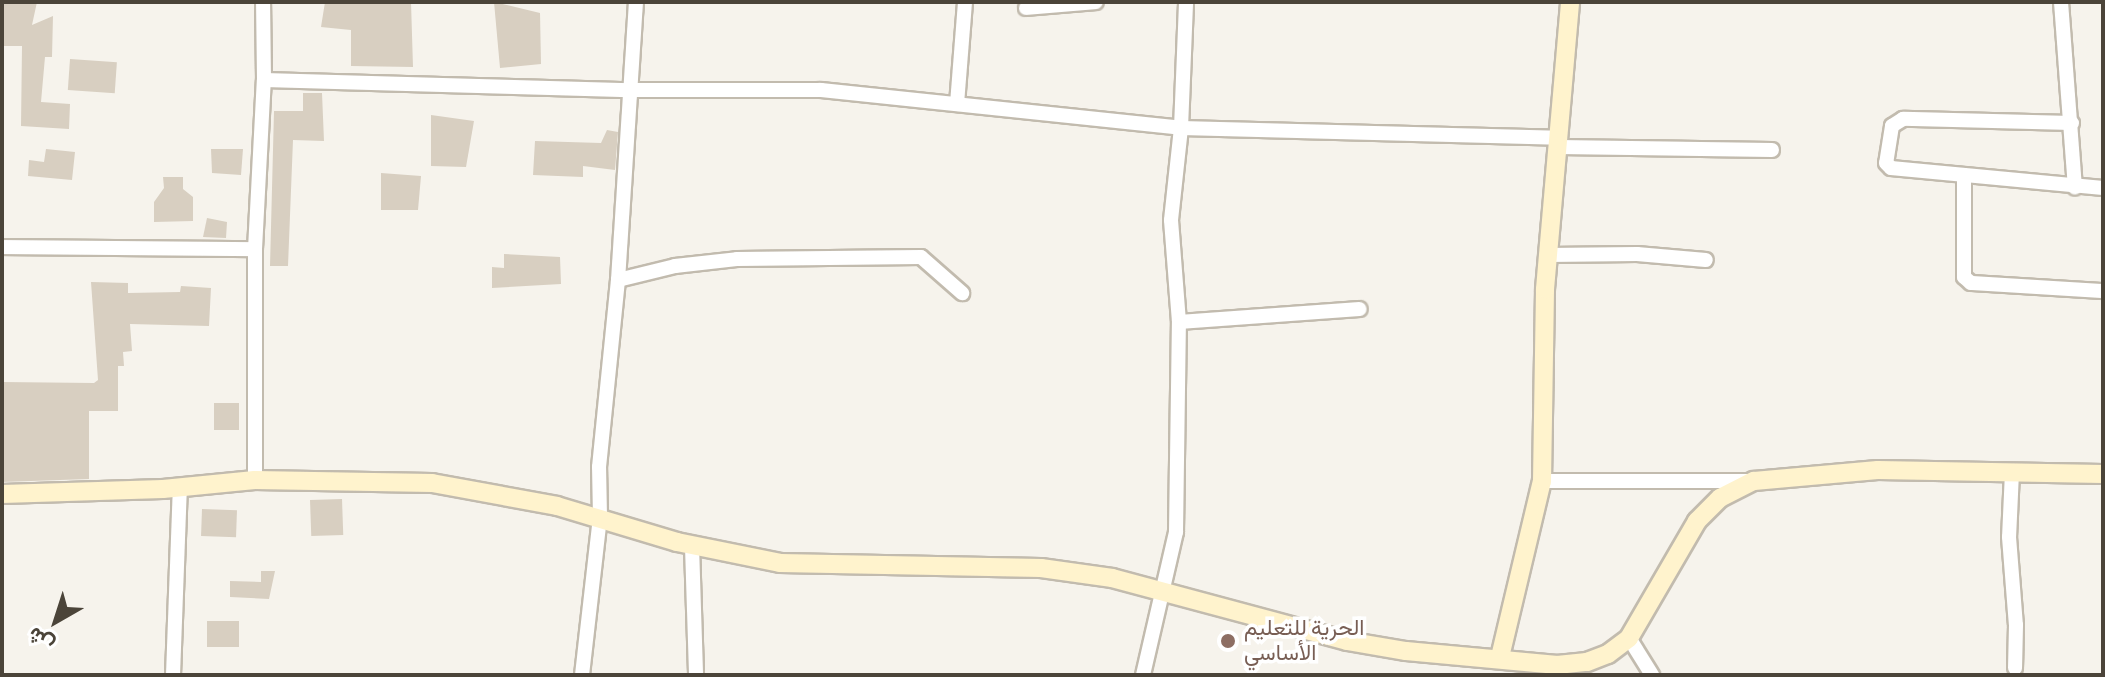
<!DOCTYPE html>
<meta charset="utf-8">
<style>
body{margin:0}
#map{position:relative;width:2105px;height:677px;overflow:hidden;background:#f6f3ec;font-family:"Source Sans 3",Vazirmatn,sans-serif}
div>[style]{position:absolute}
.building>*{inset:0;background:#d8cfc1;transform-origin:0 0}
.roads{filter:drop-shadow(2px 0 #c2bbae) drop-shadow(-2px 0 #c2bbae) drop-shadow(0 2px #c2bbae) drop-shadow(0 -2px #c2bbae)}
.street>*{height:14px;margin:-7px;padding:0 7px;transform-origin:7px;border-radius:7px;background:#fff}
.secondary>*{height:18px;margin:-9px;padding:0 9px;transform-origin:9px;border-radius:9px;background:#fff3cd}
.dots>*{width:22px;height:22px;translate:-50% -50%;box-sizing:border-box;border:4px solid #fff;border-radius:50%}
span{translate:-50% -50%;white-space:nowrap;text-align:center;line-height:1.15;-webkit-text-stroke:7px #fff;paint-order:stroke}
.education-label{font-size:22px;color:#785e54}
.left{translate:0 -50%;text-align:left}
.frame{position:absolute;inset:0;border:4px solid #4b4439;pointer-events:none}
.north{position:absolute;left:16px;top:581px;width:80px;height:80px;-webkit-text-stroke:6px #fff;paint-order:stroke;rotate:219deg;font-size:22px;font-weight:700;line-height:32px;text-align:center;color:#4b4439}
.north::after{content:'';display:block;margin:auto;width:28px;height:36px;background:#4b4439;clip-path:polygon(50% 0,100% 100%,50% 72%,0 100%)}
</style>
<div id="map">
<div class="building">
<div style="clip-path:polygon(2px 2px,37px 2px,32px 25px,53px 16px,52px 57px,45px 57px,41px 102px,70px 104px,69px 129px,21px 126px,22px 46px,2px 46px)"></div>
<div style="clip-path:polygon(325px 2px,411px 2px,413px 67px,351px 66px,351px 30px,321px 27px)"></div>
<div style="clip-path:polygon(494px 2px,540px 13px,541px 64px,500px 68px)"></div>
<div style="left:70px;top:59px;width:47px;height:31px;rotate:4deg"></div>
<div style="clip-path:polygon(303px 93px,322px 93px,324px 141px,293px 140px,288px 266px,270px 266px,274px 111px,303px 111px)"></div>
<div style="clip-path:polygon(431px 115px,474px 121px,466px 167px,431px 166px)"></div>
<div style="clip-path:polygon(607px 130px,618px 132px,615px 170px,583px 166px,583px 177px,533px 175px,535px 141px,601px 143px)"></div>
<div style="clip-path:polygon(46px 149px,75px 152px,72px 180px,28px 176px,29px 160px,44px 162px)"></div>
<div style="clip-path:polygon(211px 149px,243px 149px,241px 175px,212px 173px)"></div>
<div style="clip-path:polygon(381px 173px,421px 176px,418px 210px,381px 210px)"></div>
<div style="clip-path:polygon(163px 177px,183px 177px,183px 189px,193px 197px,193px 221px,154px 222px,154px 202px,164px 188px)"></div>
<div style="clip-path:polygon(207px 218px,227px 222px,226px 238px,203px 237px)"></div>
<div style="clip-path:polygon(504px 254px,560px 257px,561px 284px,492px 288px,492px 267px,504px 268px)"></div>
<div style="clip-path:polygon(91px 282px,128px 283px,128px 293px,180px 292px,181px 286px,211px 288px,209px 326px,130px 324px,132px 351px,123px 352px,124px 366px,118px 366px,118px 411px,89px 411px,89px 479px,2px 482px,2px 382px,94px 383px,98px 380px)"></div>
<div style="left:214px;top:403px;width:25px;height:27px"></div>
<div style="left:342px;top:499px;width:36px;height:32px;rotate:88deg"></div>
<div style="left:202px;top:509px;width:35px;height:27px;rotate:2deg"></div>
<div style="clip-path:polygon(261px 571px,275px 571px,269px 599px,230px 597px,230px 581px,261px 582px)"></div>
<div style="left:207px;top:621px;width:32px;height:26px"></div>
</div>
<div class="roads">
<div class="street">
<div style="left:2061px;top:2px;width:186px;rotate:85.7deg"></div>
<div style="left:1026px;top:8px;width:70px;rotate:-4.9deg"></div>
<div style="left:264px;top:80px;width:366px;rotate:1.6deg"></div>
<div style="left:630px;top:90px;width:191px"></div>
<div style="left:821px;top:90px;width:362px;rotate:6deg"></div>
<div style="left:1181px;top:128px;width:377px;rotate:1.5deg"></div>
<div style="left:957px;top:104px;width:102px;rotate:-85.5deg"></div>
<div style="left:2072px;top:123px;width:169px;rotate:-178.6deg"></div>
<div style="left:1903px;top:119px;width:13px;rotate:148deg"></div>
<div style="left:1892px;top:126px;width:37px;rotate:99deg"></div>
<div style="left:1886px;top:163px;width:7px;rotate:45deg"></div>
<div style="left:1891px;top:168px;width:213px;rotate:5.4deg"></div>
<div style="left:1558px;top:147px;width:214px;rotate:0.8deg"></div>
<div style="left:1964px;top:175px;width:102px;rotate:90deg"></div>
<div style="left:1964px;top:277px;width:9px;rotate:41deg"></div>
<div style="left:1971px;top:283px;width:132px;rotate:3.5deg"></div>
<div style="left:2px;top:247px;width:253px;rotate:0.5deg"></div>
<div style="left:1548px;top:255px;width:89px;rotate:-0.6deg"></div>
<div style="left:1637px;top:254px;width:69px;rotate:5deg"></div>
<div style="left:618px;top:280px;width:59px;rotate:-13.8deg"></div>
<div style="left:675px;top:266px;width:62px;rotate:-6.4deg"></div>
<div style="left:737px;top:259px;width:184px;rotate:-0.6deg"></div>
<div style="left:921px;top:257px;width:55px;rotate:41.3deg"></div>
<div style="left:1179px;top:322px;width:181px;rotate:-4.1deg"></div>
<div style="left:2012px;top:472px;width:65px;rotate:92.6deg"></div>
<div style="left:2009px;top:537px;width:88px;rotate:85.5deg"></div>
<div style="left:2016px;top:625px;width:43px;rotate:91.3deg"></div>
<div style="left:255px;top:480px;width:231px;rotate:-90deg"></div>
<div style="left:255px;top:249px;width:169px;rotate:-87deg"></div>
<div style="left:264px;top:80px;width:78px;rotate:-90.7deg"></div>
<div style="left:1542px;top:481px;width:211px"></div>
<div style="left:692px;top:546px;width:129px;rotate:88.2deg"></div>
<div style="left:1629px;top:638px;width:44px;rotate:58.1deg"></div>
<div style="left:173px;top:675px;width:188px;rotate:-87.9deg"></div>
<div style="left:582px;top:675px;width:159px;rotate:-83.5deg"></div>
<div style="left:600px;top:517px;width:50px;rotate:-91.1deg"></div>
<div style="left:599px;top:467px;width:188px;rotate:-84.2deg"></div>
<div style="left:618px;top:280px;width:279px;rotate:-86.3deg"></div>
<div style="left:1143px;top:675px;width:147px;rotate:-77deg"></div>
<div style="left:1176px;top:532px;width:210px;rotate:-89.2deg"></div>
<div style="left:1179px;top:322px;width:102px;rotate:-94.5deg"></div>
<div style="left:1171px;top:220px;width:93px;rotate:-83.8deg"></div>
<div style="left:1181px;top:128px;width:126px;rotate:-87.7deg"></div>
</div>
<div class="secondary">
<div style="left:2px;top:494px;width:161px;rotate:-1.8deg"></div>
<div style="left:163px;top:489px;width:92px;rotate:-5.6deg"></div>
<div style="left:255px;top:480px;width:177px;rotate:1deg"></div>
<div style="left:432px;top:483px;width:127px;rotate:10.4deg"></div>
<div style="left:557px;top:506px;width:125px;rotate:16.7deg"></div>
<div style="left:677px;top:542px;width:105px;rotate:11.5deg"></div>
<div style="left:780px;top:563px;width:261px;rotate:1.1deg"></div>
<div style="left:1041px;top:568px;width:72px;rotate:8deg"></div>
<div style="left:1112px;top:578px;width:243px;rotate:15deg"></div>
<div style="left:1347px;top:641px;width:60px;rotate:9.6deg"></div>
<div style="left:1406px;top:651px;width:152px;rotate:5.3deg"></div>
<div style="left:1557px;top:665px;width:30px;rotate:-6deg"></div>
<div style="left:1587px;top:662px;width:22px;rotate:-21deg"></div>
<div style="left:1608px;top:654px;width:26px;rotate:-37deg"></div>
<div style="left:1629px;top:638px;width:135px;rotate:-59.8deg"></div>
<div style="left:1697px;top:521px;width:33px;rotate:-45deg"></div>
<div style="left:1720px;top:498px;width:38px;rotate:-27deg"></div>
<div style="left:1754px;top:481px;width:124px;rotate:-5.1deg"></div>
<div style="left:1878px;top:470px;width:225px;rotate:1deg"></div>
<div style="left:1500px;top:657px;width:181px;rotate:-76.6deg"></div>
<div style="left:1542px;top:481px;width:192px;rotate:-89.1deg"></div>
<div style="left:1545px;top:289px;width:288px;rotate:-85deg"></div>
</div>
</div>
<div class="dots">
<div style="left:1228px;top:641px;background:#8d6e63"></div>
</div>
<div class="education-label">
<span class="left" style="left:1244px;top:641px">الحرية للتعليم<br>الأساسي</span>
</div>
<div class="frame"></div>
<div class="north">ش</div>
</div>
